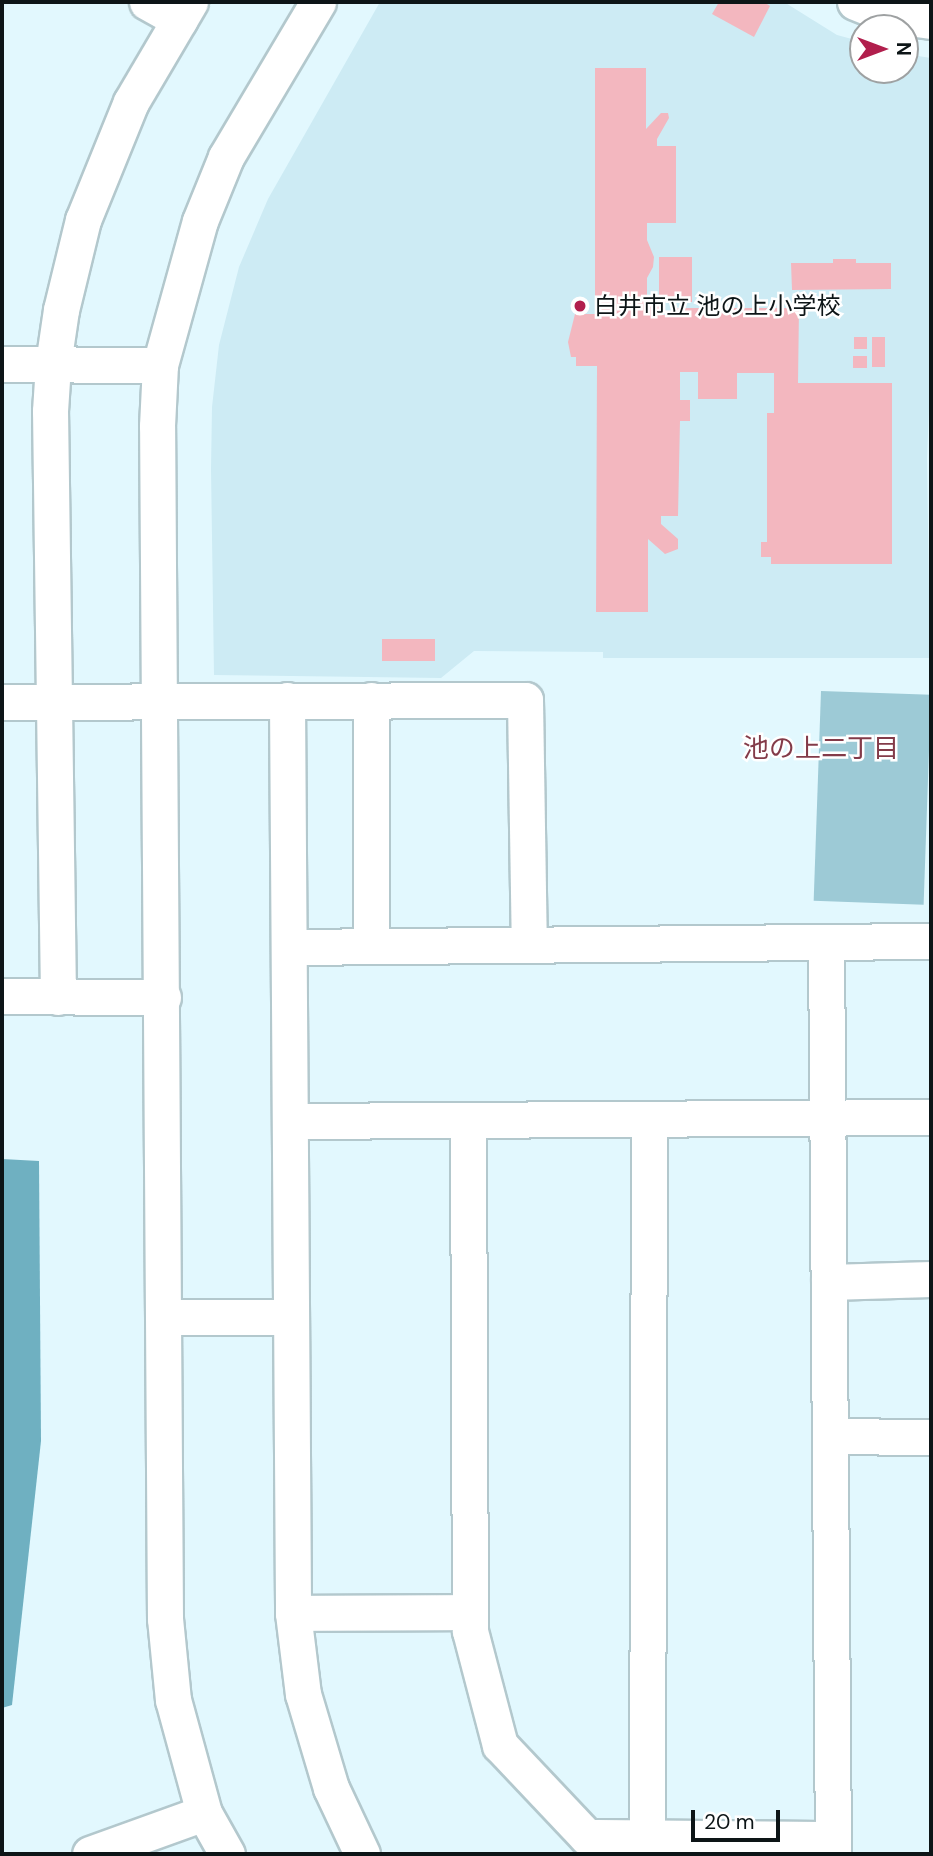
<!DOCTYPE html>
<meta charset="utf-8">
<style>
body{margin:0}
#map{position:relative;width:933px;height:1856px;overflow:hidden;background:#e2f8fe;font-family:"DM Sans","Noto Sans JP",sans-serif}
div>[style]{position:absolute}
.built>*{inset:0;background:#cdebf4}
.green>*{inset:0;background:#9dcad6;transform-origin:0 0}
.water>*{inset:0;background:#6fb0c1}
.building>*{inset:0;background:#f3b7bf;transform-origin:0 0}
.roads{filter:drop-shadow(2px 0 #b3c8cd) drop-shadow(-2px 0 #b3c8cd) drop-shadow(0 2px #b3c8cd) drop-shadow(0 -2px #b3c8cd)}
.minor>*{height:35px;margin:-17.5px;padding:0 17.5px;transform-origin:17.5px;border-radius:17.5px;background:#fff}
.dots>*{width:19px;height:19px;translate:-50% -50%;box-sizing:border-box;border:4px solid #fff;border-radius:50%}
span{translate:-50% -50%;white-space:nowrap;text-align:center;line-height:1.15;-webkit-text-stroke:5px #fff;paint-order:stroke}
.poi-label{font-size:24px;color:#0d1517}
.left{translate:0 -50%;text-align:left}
.neighbourhood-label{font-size:26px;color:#833b49}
.frame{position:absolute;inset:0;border:4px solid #0d1517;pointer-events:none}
.north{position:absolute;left:849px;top:14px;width:70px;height:70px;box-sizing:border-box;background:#fff;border:2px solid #9ea1a2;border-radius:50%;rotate:90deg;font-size:19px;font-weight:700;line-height:28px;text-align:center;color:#0d1517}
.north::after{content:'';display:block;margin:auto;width:24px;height:32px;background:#b11f4d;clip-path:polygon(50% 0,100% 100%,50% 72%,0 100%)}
.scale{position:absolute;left:691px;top:1810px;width:89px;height:32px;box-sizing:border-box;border:4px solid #0d1517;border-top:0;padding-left:9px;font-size:21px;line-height:24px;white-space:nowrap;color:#0d1517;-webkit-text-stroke:5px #fff;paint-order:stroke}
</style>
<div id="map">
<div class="built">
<div style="clip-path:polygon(380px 2px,784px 2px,837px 35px,863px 42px,863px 70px,905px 70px,905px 54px,931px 58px,931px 356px,927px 459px,930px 658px,603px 658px,603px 652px,474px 651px,441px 678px,214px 675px,211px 469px,212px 407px,219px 345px,239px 267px,268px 199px)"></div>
</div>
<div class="green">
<div style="left:821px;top:691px;width:110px;height:210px;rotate:2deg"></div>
</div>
<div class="water">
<div style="clip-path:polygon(2px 1159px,39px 1161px,41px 1441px,12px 1705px,2px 1708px)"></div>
</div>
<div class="building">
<div style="clip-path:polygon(719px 2px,764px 2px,770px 6px,754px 37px,712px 14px)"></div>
<div style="clip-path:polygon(595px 68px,646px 68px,646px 129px,661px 113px,668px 113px,669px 118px,657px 139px,657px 146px,676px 146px,676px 223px,647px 223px,647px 240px,654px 257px,653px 267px,647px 278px,647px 296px,659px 296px,659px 257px,692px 257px,692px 302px,662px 302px,662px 315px,676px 315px,676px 308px,799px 308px,798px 383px,892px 383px,892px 564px,771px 564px,771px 557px,761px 557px,761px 542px,767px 542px,767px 413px,774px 413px,774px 373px,737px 373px,737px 399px,698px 399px,698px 372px,680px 372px,680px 400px,690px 400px,690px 421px,680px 421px,678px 516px,661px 516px,661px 524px,678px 539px,678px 549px,665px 554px,648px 539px,648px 612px,596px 612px,597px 366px,576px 366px,576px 357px,571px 357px,568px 342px,575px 314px,595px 314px)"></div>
<div style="clip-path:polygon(833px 259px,856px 259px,856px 263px,891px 263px,891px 289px,792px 290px,791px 263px,833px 263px)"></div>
<div style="left:854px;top:337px;width:13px;height:12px"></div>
<div style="left:872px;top:337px;width:13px;height:30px"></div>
<div style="left:853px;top:356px;width:14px;height:12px"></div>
<div style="left:435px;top:639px;width:22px;height:53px;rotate:90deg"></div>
</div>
<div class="roads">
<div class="minor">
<div style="left:147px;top:2px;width:37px;rotate:29deg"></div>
<div style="left:855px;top:2px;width:35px;rotate:22deg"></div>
<div style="left:887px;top:15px;width:44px;rotate:7.8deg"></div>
<div style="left:2px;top:364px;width:158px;rotate:0.4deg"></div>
<div style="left:287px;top:700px;width:913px;rotate:89.62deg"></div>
<div style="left:293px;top:1613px;width:82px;rotate:83deg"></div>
<div style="left:303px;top:1694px;width:98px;rotate:73.4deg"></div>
<div style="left:331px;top:1788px;width:73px;rotate:64.8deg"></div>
<div style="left:371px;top:700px;width:246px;rotate:90deg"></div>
<div style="left:2px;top:702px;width:523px;rotate:-0.22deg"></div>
<div style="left:525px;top:700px;width:244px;rotate:89.1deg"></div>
<div style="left:826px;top:942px;width:912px;rotate:89.56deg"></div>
<div style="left:289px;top:947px;width:642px;rotate:-0.54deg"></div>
<div style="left:2px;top:996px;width:161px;rotate:0.4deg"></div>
<div style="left:58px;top:997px;width:586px;rotate:-90.78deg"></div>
<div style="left:50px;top:411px;width:47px;rotate:-86.3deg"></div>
<div style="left:53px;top:364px;width:55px;rotate:-81.6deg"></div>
<div style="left:61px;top:310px;width:93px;rotate:-76.3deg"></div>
<div style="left:83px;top:220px;width:127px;rotate:-67.9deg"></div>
<div style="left:131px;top:102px;width:116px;rotate:-59.5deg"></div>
<div style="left:468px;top:1120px;width:511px;rotate:89.78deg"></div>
<div style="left:470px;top:1631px;width:118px;rotate:75.3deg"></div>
<div style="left:500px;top:1745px;width:127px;rotate:46.6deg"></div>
<div style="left:587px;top:1837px;width:246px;rotate:0.5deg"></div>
<div style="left:290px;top:1121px;width:641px;rotate:-0.36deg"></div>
<div style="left:829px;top:1282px;width:102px;rotate:-1.7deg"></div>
<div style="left:164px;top:1317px;width:127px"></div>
<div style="left:830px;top:1436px;width:101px;rotate:0.6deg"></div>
<div style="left:293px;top:1613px;width:177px;rotate:-0.3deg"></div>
<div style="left:647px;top:1838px;width:719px;rotate:-89.84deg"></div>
<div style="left:90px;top:1854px;width:121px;rotate:-19.8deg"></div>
<div style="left:227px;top:1854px;width:47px;rotate:-119.3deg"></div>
<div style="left:204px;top:1813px;width:117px;rotate:-105.3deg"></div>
<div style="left:173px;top:1700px;width:81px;rotate:-95.6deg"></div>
<div style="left:165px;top:1619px;width:1193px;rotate:-90.38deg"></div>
<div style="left:157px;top:426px;width:61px;rotate:-87.2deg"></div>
<div style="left:160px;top:365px;width:149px;rotate:-74.5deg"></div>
<div style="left:200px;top:221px;width:69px;rotate:-67.9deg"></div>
<div style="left:226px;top:157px;width:180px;rotate:-59.3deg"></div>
</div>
</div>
<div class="dots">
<div style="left:580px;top:306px;background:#b11f4d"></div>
</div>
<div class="poi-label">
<span class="left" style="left:594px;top:306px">白井市立 池の上小学校</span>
</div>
<div class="neighbourhood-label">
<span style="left:821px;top:749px">池の上二丁目</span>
</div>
<div class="frame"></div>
<div class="north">N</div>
<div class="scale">20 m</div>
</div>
